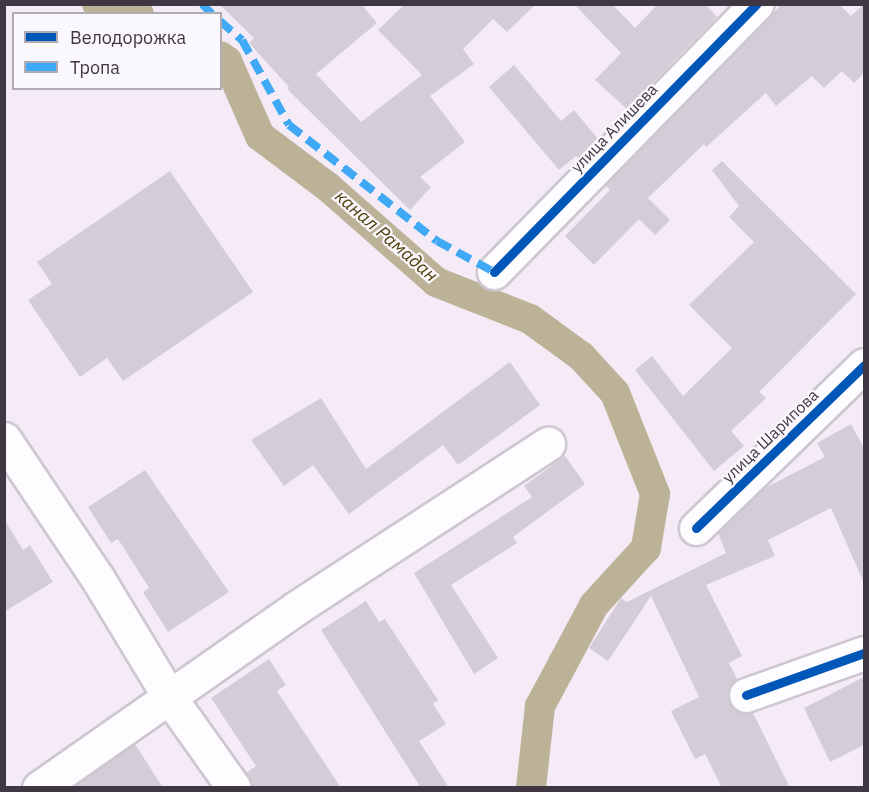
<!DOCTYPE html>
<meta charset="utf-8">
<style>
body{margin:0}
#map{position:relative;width:869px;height:792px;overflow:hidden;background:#f4ebf7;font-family:"IBM Plex Sans",sans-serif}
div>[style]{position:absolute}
.canal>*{height:30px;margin:-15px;padding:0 15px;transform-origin:15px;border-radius:15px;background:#bcb297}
.building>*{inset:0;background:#d4cdd7}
.roads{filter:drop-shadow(2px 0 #cec7d1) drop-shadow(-2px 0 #cec7d1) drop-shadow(0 2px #cec7d1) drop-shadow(0 -2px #cec7d1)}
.minor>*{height:33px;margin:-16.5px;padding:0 16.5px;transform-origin:16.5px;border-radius:16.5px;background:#fdfcfe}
.quiet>*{height:8px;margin-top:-4px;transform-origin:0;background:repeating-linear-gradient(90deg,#3fa9f5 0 15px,transparent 0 23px)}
.cycleway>*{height:9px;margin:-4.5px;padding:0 4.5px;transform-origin:4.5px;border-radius:4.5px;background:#0057b8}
span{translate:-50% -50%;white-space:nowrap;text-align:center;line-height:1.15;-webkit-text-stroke:4.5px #fbf8fd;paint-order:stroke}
.street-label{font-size:16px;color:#3f3842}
.water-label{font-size:18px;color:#4b3e07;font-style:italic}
.frame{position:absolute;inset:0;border:6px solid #3f3842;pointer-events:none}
.legend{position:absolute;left:12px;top:12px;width:210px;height:78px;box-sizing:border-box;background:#fbf8fd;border:2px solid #b0abb2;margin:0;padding:8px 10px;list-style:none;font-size:18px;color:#3f3842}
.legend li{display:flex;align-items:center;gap:12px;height:30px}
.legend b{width:30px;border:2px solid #b0abb2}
</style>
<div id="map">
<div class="canal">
<div style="left:97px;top:4px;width:43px;rotate:13.4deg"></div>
<div style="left:220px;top:56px;width:9px;rotate:36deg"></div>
<div style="left:227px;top:61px;width:82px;rotate:66.3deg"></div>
<div style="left:260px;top:136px;width:85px;rotate:36.9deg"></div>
<div style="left:328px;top:187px;width:144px;rotate:41.3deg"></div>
<div style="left:436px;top:282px;width:101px;rotate:21.5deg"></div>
<div style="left:530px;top:319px;width:63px;rotate:36deg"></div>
<div style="left:581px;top:356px;width:50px;rotate:47.4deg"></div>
<div style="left:615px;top:393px;width:109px;rotate:68.4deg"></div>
<div style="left:655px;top:494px;width:55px;rotate:99.5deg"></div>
<div style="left:646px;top:548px;width:77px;rotate:132.4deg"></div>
<div style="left:594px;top:605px;width:115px;rotate:118.1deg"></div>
<div style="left:540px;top:706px;width:82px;rotate:96.3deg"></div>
</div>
<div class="building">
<div style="clip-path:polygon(219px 4px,361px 4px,377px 23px,316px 74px,361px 122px,422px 75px,378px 30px,405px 4px,536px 4px,507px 32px,493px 19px,463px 49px,474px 64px,430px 96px,465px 142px,420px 177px,431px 187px,410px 210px,287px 89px,289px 87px,249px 43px,254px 38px)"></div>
<div style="clip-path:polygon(574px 4px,612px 4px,635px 28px,658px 4px,705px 4px,717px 17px,627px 109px,595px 80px,621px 53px)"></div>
<div style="clip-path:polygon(782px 4px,839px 4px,851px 16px,864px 4px,864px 73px,854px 83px,842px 71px,824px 88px,812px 76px,776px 106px,766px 93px,706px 147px,704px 144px,648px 198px,670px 220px,655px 235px,639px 219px,594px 265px,565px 236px,610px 190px,605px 185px)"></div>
<div style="clip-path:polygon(514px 65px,561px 121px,574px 110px,598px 139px,579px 159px,576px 156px,559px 170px,489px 87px)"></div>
<div style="clip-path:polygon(722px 161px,856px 294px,759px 392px,766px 398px,731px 431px,744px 446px,714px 471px,635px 370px,652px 356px,683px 396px,732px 348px,689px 305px,754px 242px,729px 217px,739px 206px,712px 170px)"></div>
<div style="clip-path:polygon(170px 171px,253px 292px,123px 381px,107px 358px,80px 377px,28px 300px,52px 284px,37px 262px)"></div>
<div style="clip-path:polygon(510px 362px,540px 405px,458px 465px,443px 445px,349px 514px,313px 465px,284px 486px,251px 440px,321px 398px,366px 469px)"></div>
<div style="clip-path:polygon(851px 424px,864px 448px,864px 583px,831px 508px,768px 540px,775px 556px,706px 585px,742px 656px,729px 663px,737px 679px,728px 691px,729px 702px,742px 713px,753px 713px,790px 788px,722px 788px,705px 754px,695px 759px,671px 711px,699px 697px,651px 596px,608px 661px,589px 648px,621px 598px,627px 602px,726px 553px,718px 533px,763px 489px,825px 457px,817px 443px)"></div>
<div style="clip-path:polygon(565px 456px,585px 484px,513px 537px,517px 543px,451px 585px,498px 658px,474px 674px,414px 573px,532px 497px,524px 486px)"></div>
<div style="clip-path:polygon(145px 470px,229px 592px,168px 632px,143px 592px,149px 588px,118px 539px,111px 543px,88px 507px)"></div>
<div style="clip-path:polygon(4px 519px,23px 550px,30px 545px,53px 582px,4px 612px)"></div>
<div style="clip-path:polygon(366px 601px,379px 622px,385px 619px,438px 700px,433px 704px,446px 724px,419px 741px,449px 788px,421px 788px,321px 630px)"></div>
<div style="clip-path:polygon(269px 659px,286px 685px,277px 691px,341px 788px,253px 786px,246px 773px,256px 766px,211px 698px)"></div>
<div style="clip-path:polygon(864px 677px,864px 745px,830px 762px,804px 708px)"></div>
<div style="clip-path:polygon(135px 744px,163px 788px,72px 788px)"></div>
</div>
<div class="roads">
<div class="minor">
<div style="left:494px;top:272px;width:375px;rotate:-45.6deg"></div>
<div style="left:4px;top:439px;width:169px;rotate:56.1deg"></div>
<div style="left:98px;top:579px;width:139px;rotate:58.8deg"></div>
<div style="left:170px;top:698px;width:110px;rotate:54.6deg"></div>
<div style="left:696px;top:528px;width:234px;rotate:-44.1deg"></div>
<div style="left:746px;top:695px;width:125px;rotate:-19.6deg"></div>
<div style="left:39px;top:788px;width:314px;rotate:-35deg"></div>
<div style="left:296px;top:608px;width:301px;rotate:-33.1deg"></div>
</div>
</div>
<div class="quiet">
<div style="left:202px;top:4px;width:14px;rotate:45deg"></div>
<div style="left:220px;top:21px;width:29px;rotate:41deg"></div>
<div style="left:242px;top:40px;width:97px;rotate:61.1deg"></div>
<div style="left:289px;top:125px;width:188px;rotate:38.1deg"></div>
<div style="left:437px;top:241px;width:65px;rotate:28.5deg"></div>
</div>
<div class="cycleway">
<div style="left:494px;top:272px;width:375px;rotate:-45.6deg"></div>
<div style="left:696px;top:528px;width:234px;rotate:-44.1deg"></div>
<div style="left:746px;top:695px;width:125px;rotate:-19.6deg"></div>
</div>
<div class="street-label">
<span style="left:614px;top:128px;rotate:-46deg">улица Алишева</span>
<span style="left:770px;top:436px;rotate:-44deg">улица Шарипова</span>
</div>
<div class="water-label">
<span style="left:386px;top:236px;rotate:41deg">канал Рамадан</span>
</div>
<div class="frame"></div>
<ul class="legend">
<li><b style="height:8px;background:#0057b8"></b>Велодорожка</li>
<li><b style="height:8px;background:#3fa9f5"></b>Тропа</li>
</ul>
</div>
